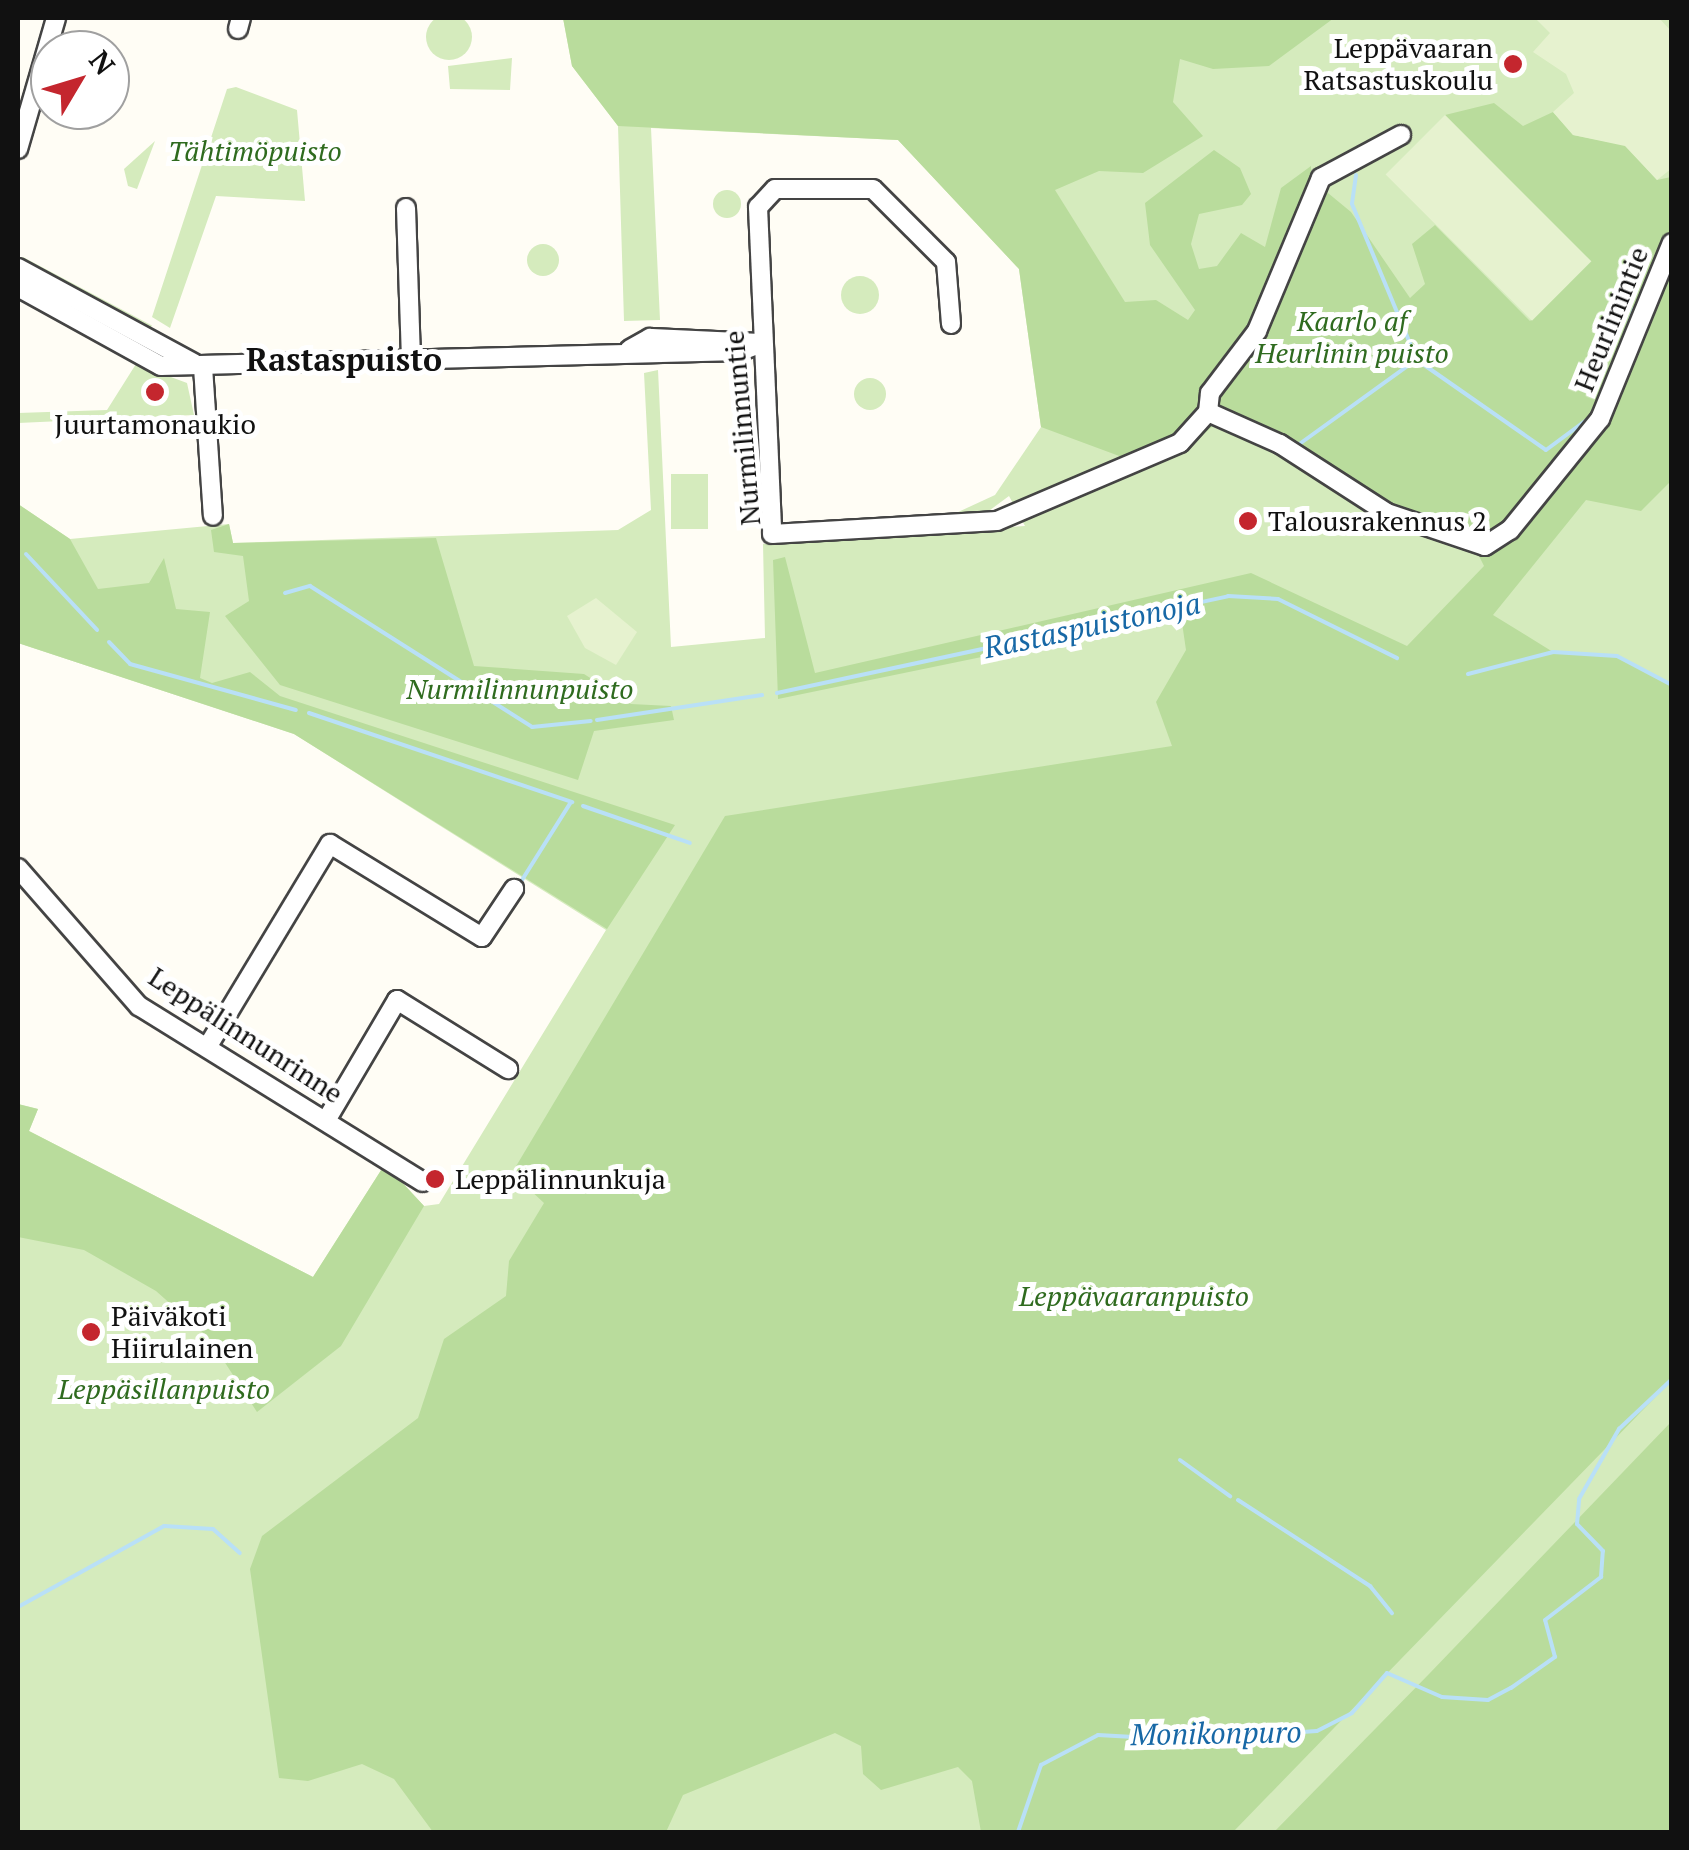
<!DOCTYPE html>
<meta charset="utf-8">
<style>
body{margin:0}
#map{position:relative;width:1689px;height:1850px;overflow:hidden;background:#fffdf5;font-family:"PT Serif",serif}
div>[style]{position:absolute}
.green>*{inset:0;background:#d5ebbd;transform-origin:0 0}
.round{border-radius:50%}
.forest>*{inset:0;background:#b9dc9c}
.pitch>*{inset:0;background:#e6f2cf;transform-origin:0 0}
.stream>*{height:4px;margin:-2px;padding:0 2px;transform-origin:2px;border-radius:2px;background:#b9e0f7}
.roads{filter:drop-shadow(2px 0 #444) drop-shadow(-2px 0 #444) drop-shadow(0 2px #444) drop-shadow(0 -2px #444)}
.minor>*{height:18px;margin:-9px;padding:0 9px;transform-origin:9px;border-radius:9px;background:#fff}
.dots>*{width:28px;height:28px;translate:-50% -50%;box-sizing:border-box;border:5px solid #fff;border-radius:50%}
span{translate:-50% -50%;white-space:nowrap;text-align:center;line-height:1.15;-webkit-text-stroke:10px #fff;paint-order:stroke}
.poi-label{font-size:28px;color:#111}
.right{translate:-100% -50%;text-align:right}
.left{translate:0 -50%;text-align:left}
.park-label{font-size:28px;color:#2f6b1f;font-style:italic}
.street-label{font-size:28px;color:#111}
.water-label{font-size:30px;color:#1768a6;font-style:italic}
.quarter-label{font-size:32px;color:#111;font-weight:700}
.frame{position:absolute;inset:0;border:20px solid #111;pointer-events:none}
.north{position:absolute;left:30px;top:30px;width:100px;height:100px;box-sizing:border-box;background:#fff;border:2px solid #a0a0a0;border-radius:50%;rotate:52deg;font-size:28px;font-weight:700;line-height:40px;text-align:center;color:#111}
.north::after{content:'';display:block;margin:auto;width:35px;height:45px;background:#c4262e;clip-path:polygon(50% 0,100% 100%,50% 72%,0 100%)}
</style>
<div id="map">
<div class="green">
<div class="round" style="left:426px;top:14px;width:46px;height:46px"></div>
<div style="clip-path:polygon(563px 18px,1671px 18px,1671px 1832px,18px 1832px,18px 1104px,38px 1109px,29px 1131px,313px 1277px,385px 1164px,424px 1206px,439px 1204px,606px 930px,294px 734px,18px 643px,18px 504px,70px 539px,229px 524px,233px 543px,618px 530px,651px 510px,644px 373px,658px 370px,671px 647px,765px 638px,763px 544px,1025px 526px,1009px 496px,986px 513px,956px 513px,995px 495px,1041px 427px,1019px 269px,898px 140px,651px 128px,660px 320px,624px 321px,618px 126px,572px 66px)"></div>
<div style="clip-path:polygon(512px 58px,510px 90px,450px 89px,448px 66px)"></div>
<div style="clip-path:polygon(236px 87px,297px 110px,305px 201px,216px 196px,170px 328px,152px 317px,227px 89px)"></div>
<div style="clip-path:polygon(155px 141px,137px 189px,128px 186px,124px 169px)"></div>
<div class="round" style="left:713px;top:190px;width:28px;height:28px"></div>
<div class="round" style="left:527px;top:244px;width:32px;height:32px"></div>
<div style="left:23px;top:257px;width:146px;height:8px;rotate:28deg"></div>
<div class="round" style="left:841px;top:276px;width:38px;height:38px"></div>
<div style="clip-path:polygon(136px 364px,187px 383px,194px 415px,18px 423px,18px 413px,107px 410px)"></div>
<div class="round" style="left:854px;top:378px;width:32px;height:32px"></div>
<div style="left:708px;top:474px;width:55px;height:37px;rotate:90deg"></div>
</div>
<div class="forest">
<div style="clip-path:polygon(563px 18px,1334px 18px,1269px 66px,1213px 69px,1180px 59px,1173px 102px,1203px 136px,1143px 173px,1099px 171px,1055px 190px,1125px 302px,1156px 300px,1188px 320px,1195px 310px,1150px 245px,1145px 203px,1214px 150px,1240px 168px,1251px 194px,1242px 205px,1199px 214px,1191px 244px,1199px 269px,1217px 266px,1241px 233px,1265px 247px,1281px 188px,1311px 166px,1311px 179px,1351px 212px,1410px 298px,1425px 284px,1412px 244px,1435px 225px,1530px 321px,1590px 262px,1445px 115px,1494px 103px,1523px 126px,1553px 112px,1573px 135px,1625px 145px,1657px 180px,1671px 177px,1671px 481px,1641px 511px,1586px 500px,1493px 615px,1553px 652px,1617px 656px,1671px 685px,1671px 1381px,1233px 1832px,981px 1832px,972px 1781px,958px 1767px,881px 1790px,863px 1774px,861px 1746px,835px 1733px,683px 1795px,666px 1832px,433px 1832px,394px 1779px,362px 1764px,308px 1781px,279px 1778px,250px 1569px,262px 1536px,418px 1418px,444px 1339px,506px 1296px,509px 1261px,544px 1203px,512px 1173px,725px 816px,1172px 746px,1156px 702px,1186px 650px,1181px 616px,778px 699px,773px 560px,785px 557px,815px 673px,1251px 573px,1407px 646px,1484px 566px,1476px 550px,1217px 423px,1186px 448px,1130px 460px,1041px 427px,1019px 269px,898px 140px,618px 126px,572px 66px)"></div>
<div style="clip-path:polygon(18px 504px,70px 539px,98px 589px,149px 583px,164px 558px,176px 609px,210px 612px,200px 678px,212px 683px,250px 672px,280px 696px,675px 825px,607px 929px,294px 734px,18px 643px)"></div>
<div style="clip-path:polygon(229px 524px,233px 543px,436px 538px,474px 666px,584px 674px,631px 704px,671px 706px,674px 720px,594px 731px,578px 780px,280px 685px,225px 616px,249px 601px,243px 556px,214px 552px,211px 530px)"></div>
<div style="clip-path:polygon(18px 1104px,38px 1109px,29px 1131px,313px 1277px,385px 1164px,424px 1206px,341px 1346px,257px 1412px,209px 1338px,156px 1291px,84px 1250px,18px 1237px)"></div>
<div style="clip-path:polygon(1671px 1422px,1671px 1832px,1274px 1832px,1429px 1674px)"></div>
</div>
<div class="pitch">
<div style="clip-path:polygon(1535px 18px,1659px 18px,1671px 31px,1671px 169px,1657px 180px,1625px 146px,1573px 135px,1553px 112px,1574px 93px,1566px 74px,1533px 52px,1550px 33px)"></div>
<div style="left:1445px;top:115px;width:207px;height:84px;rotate:45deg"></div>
<div style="clip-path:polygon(596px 598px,637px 632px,616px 665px,585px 648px,567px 616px)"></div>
</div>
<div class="stream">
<div style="left:1356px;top:175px;width:29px;rotate:98deg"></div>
<div style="left:1352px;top:204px;width:169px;rotate:67.4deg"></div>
<div style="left:1417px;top:360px;width:157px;rotate:34.9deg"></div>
<div style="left:1546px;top:450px;width:57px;rotate:-36.5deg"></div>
<div style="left:1622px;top:342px;width:35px;rotate:-70deg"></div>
<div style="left:1298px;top:445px;width:145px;rotate:-35.8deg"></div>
<div style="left:26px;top:554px;width:104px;rotate:46.9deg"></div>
<div style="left:285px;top:593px;width:26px;rotate:-16deg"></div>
<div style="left:310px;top:586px;width:263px;rotate:32.4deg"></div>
<div style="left:532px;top:727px;width:59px;rotate:-5.8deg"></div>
<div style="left:109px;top:642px;width:30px;rotate:46deg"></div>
<div style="left:130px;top:664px;width:172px;rotate:15.5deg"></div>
<div style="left:1468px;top:674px;width:88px;rotate:-14.5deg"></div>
<div style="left:1553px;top:652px;width:64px;rotate:3.6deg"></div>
<div style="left:1617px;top:656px;width:62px;rotate:27.8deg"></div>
<div style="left:777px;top:693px;width:461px;rotate:-12.1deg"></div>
<div style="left:1228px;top:596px;width:50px;rotate:3.4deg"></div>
<div style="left:1278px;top:599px;width:133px;rotate:26.4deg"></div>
<div style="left:309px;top:713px;width:278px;rotate:18.7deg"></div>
<div style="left:597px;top:720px;width:167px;rotate:-8.6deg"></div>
<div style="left:583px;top:806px;width:113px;rotate:19.1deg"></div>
<div style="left:522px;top:880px;width:92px;rotate:-57.9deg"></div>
<div style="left:1180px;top:1460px;width:62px;rotate:35.8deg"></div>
<div style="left:1238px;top:1500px;width:158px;rotate:33.1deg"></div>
<div style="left:1370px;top:1586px;width:35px;rotate:51deg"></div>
<div style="left:18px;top:1607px;width:167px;rotate:-29deg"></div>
<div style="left:164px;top:1526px;width:49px;rotate:3.5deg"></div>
<div style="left:213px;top:1529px;width:36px;rotate:42deg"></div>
<div style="left:1018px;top:1832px;width:71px;rotate:-71.1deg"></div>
<div style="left:1041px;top:1765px;width:64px;rotate:-27.8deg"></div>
<div style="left:1098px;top:1735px;width:89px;rotate:3.2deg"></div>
<div style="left:1187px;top:1740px;width:130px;rotate:-4deg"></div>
<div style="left:1317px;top:1731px;width:39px;rotate:-27deg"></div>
<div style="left:1352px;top:1713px;width:53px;rotate:-48.8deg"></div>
<div style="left:1387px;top:1673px;width:60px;rotate:23.6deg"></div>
<div style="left:1442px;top:1697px;width:46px;rotate:3.7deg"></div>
<div style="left:1488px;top:1700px;width:26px;rotate:-28deg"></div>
<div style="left:1511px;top:1688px;width:54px;rotate:-35.2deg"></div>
<div style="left:1555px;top:1657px;width:38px;rotate:-105deg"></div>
<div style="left:1545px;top:1620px;width:71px;rotate:-37.5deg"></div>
<div style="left:1601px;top:1577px;width:26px;rotate:-86deg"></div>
<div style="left:1603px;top:1551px;width:37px;rotate:-134deg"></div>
<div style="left:1577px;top:1524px;width:25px;rotate:-85deg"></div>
<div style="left:1579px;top:1499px;width:81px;rotate:-60.3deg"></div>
<div style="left:1619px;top:1429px;width:73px;rotate:-43.3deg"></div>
</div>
<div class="roads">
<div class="minor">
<div style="left:238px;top:29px;width:11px;rotate:-75deg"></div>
<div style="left:18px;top:149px;width:136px;rotate:-73.8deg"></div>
<div style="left:406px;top:208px;width:151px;rotate:88.1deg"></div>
<div style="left:18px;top:268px;width:200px;rotate:28.4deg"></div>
<div style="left:18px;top:287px;width:163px;rotate:28.9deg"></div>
<div style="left:161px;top:366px;width:580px;rotate:-1.48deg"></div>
<div style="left:741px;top:351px;width:22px;rotate:-21deg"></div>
<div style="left:951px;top:324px;width:62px;rotate:-94.6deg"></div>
<div style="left:946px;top:262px;width:103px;rotate:-135deg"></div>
<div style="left:873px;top:189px;width:98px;rotate:180deg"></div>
<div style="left:775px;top:189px;width:25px;rotate:133deg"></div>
<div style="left:758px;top:207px;width:327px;rotate:87.5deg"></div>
<div style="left:772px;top:534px;width:225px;rotate:-3.3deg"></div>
<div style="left:997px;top:521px;width:199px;rotate:-23.1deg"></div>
<div style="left:1180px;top:443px;width:42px;rotate:-47.9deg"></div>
<div style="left:1208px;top:412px;width:79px;rotate:24deg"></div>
<div style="left:1280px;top:444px;width:127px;rotate:32.8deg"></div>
<div style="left:1387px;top:513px;width:103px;rotate:18.6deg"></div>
<div style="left:1485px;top:546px;width:30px;rotate:-33deg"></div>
<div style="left:1510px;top:530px;width:143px;rotate:-51deg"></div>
<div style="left:1600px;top:419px;width:190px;rotate:-67.8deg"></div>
<div style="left:630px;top:349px;width:23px;rotate:-29deg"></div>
<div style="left:650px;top:338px;width:112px;rotate:2.6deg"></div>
<div style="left:203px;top:367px;width:149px;rotate:86.2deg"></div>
<div style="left:1208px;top:412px;width:19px;rotate:-84deg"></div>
<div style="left:1210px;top:393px;width:78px;rotate:-52.8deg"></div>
<div style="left:1257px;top:331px;width:166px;rotate:-67.3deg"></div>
<div style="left:1321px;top:178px;width:91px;rotate:-28.3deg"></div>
<div style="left:18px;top:868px;width:184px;rotate:48.8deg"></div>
<div style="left:139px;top:1006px;width:334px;rotate:31.8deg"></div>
<div style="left:208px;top:1046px;width:236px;rotate:-58.9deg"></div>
<div style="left:330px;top:844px;width:178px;rotate:31.5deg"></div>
<div style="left:482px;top:937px;width:58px;rotate:-56.3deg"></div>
<div style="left:327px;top:1119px;width:138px;rotate:-59.5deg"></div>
<div style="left:397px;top:1000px;width:131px;rotate:31.9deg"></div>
</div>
</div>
<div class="dots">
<div style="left:1513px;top:64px;background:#c4262e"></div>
<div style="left:155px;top:392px;background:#c4262e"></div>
<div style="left:1248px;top:521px;background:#c4262e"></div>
<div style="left:435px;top:1179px;background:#c4262e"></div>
<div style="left:91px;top:1332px;background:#c4262e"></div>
</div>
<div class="poi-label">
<span class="right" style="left:1493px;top:64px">Leppävaaran<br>Ratsastuskoulu</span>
<span style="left:155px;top:424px">Juurtamonaukio</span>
<span class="left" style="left:1268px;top:521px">Talousrakennus 2</span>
<span class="left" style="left:455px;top:1179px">Leppälinnunkuja</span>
<span class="left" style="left:111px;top:1332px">Päiväkoti<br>Hiirulainen</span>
</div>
<div class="park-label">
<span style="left:255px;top:151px">Tähtimöpuisto</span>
<span style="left:1352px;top:337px">Kaarlo af<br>Heurlinin puisto</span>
<span style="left:520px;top:689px">Nurmilinnunpuisto</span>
<span style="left:1134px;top:1296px">Leppävaaranpuisto</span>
<span style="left:164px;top:1389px">Leppäsillanpuisto</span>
</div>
<div class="street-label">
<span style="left:1611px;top:319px;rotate:-68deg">Heurlinintie</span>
<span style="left:742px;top:428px;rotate:-95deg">Nurmilinnuntie</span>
<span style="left:246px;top:1035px;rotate:33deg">Leppälinnunrinne</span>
</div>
<div class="water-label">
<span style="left:1092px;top:625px;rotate:-12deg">Rastaspuistonoja</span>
<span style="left:1216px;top:1733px;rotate:-1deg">Monikonpuro</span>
</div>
<div class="quarter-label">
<span style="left:344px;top:359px">Rastaspuisto</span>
</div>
<div class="frame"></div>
<div class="north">N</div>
</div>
